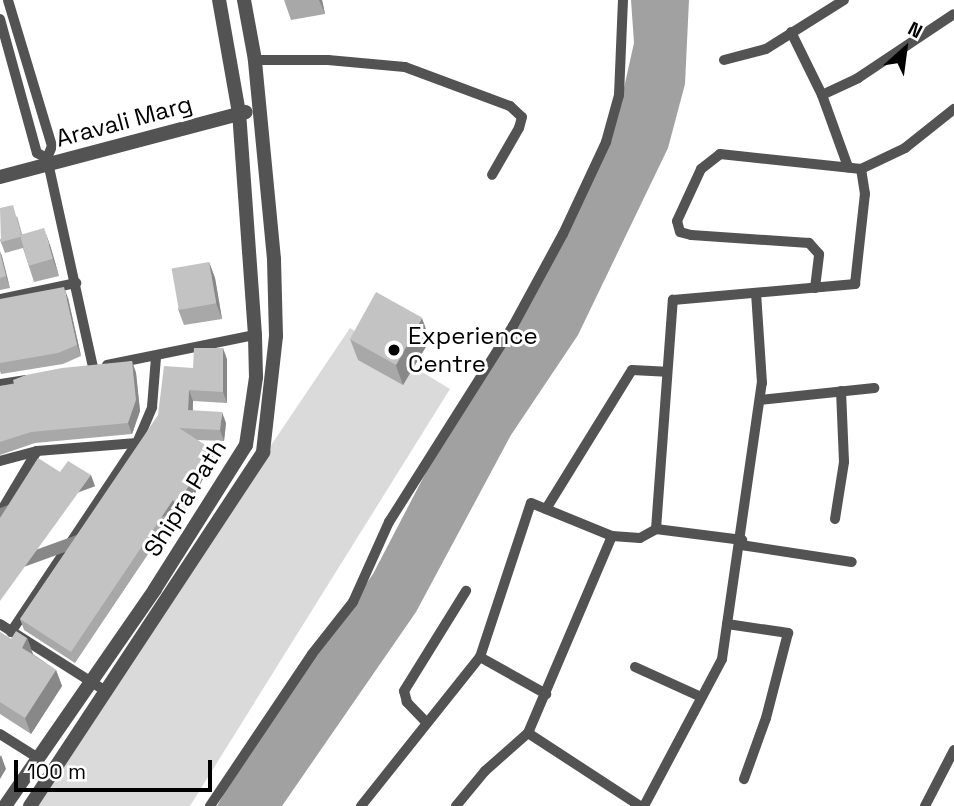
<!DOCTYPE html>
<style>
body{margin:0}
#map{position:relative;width:954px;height:806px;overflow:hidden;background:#fff;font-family:"Space Grotesk",sans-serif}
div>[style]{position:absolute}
.green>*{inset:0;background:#dadada}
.water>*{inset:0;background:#a1a1a1}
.minor>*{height:10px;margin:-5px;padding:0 5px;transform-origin:5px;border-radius:5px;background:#535353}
.tertiary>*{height:14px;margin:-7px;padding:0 7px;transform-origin:7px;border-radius:7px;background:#535353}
.wall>*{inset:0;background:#a8a8a8}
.shaded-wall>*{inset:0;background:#888;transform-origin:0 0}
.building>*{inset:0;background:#c3c3c3;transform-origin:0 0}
.dots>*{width:19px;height:19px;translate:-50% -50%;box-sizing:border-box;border:4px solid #fff;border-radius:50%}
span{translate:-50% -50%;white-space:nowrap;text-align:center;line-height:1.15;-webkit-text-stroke:6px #fff;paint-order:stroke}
.street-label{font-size:24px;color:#000}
.poi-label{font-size:24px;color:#000}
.left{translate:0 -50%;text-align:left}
.north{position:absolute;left:870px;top:14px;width:70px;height:70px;-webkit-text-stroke:5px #fff;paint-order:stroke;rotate:28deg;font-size:19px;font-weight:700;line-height:28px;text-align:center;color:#000}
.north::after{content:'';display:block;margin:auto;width:24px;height:32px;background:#000;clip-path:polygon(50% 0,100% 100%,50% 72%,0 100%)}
.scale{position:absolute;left:14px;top:760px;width:198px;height:32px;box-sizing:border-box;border:4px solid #000;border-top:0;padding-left:9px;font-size:21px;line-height:24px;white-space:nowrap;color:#000;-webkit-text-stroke:5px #fff;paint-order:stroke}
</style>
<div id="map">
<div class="green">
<div style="clip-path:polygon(350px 328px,450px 389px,190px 806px,28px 806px)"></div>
</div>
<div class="water">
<div style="clip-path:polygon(631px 0,689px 0,685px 84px,668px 148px,578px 335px,511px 435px,416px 612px,282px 806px,217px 806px,239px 767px,373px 574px,446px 434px,529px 300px,617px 119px,634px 43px)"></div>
</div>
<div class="minor">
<div style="left:0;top:19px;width:139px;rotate:74.6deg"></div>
<div style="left:37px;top:153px;width:11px;rotate:27deg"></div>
<div style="left:47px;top:158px;width:13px;rotate:-67deg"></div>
<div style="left:52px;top:146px;width:152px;rotate:-106.8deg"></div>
<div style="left:791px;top:32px;width:70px;rotate:63.8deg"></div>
<div style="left:822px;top:95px;width:77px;rotate:70.1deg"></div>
<div style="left:255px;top:60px;width:73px"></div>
<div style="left:328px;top:60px;width:77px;rotate:5.2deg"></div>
<div style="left:405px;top:67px;width:112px;rotate:20.4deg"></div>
<div style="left:510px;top:106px;width:16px;rotate:43deg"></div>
<div style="left:522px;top:117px;width:11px;rotate:105deg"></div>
<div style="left:519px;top:128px;width:54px;rotate:119.9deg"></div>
<div style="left:724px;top:60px;width:43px;rotate:-14.7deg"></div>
<div style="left:766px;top:49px;width:92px;rotate:-32.1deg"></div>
<div style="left:822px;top:95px;width:40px;rotate:-25deg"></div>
<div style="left:858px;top:78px;width:115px;rotate:-33.7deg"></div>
<div style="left:47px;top:158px;width:214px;rotate:77.6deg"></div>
<div style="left:815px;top:288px;width:34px;rotate:-83deg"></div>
<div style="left:819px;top:254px;width:15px;rotate:-132deg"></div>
<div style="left:809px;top:243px;width:118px;rotate:-176.1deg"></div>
<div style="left:691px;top:235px;width:11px;rotate:-165deg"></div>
<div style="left:680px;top:232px;width:11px;rotate:-105deg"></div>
<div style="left:677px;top:221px;width:57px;rotate:-65.2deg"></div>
<div style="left:701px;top:169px;width:24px;rotate:-38deg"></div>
<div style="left:720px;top:154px;width:142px;rotate:6.1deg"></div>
<div style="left:0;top:299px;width:78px;rotate:-11.9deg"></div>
<div style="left:107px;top:365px;width:151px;rotate:-11.5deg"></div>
<div style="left:0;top:384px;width:25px;rotate:-9deg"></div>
<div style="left:760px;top:400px;width:115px;rotate:-6deg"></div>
<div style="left:0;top:461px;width:38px;rotate:-15deg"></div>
<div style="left:37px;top:451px;width:100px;rotate:-4.6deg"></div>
<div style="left:546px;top:509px;width:163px;rotate:-58.3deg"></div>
<div style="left:632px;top:370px;width:34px;rotate:3deg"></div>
<div style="left:0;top:513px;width:72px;rotate:-59.2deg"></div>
<div style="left:835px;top:519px;width:58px;rotate:-81deg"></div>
<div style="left:844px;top:462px;width:71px;rotate:-92.4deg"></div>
<div style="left:656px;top:529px;width:230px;rotate:-85.8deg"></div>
<div style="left:673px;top:300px;width:183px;rotate:-5deg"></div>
<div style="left:855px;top:284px;width:91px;rotate:-83.7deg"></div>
<div style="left:865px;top:194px;width:25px;rotate:-99deg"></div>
<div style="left:861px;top:169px;width:49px;rotate:-25.5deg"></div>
<div style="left:905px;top:148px;width:63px;rotate:-38.5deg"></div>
<div style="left:741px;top:545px;width:112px;rotate:8.7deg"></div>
<div style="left:0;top:624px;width:127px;rotate:32.4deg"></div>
<div style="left:727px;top:624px;width:62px;rotate:8.4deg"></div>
<div style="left:788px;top:633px;width:88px;rotate:104.5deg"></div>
<div style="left:766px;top:718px;width:65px;rotate:109.8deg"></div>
<div style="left:11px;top:632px;width:227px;rotate:-56.3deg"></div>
<div style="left:137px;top:443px;width:39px;rotate:-67deg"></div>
<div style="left:152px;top:407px;width:50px;rotate:-85.4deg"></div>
<div style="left:480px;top:657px;width:76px;rotate:29.3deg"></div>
<div style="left:635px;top:667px;width:72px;rotate:24.4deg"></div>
<div style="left:426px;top:722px;width:28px;rotate:-134deg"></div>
<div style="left:407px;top:702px;width:11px;rotate:-105deg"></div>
<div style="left:404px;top:691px;width:118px;rotate:-58.2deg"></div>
<div style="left:528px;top:733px;width:134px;rotate:33.1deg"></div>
<div style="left:0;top:734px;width:45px;rotate:32.3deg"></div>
<div style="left:210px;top:806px;width:183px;rotate:-56.1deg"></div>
<div style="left:312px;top:654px;width:66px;rotate:-51.7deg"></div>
<div style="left:353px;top:602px;width:88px;rotate:-65.8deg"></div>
<div style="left:389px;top:522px;width:232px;rotate:-57.7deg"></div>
<div style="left:513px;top:326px;width:105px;rotate:-61.5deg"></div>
<div style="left:563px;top:234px;width:102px;rotate:-64.9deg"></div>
<div style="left:606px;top:142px;width:49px;rotate:-74.5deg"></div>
<div style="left:619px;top:95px;width:95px;rotate:-87.6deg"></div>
<div style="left:361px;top:806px;width:191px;rotate:-51.4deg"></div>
<div style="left:480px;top:657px;width:162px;rotate:-71.7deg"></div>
<div style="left:531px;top:503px;width:87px;rotate:22.2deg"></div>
<div style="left:456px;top:806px;width:45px;rotate:-50.4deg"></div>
<div style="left:485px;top:771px;width:57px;rotate:-41.5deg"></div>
<div style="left:528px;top:733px;width:214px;rotate:-66.9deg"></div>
<div style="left:612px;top:536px;width:28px;rotate:4deg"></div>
<div style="left:640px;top:538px;width:18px;rotate:-29deg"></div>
<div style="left:656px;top:529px;width:87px;rotate:7.3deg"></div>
<div style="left:644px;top:806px;width:166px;rotate:-62deg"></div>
<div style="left:722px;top:659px;width:279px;rotate:-81.8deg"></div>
<div style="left:762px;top:383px;width:90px;rotate:-93.8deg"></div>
<div style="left:925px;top:806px;width:63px;rotate:-62.6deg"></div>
</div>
<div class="tertiary">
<div style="left:0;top:177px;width:254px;rotate:-14.8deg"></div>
<div style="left:5px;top:806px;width:264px;rotate:-55.3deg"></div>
<div style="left:155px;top:589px;width:170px;rotate:-57.7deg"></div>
<div style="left:246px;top:445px;width:69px;rotate:-81.6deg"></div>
<div style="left:256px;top:377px;width:42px;rotate:-91.4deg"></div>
<div style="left:255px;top:335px;width:223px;rotate:-94.1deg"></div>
<div style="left:239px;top:113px;width:115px;rotate:-100deg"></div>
<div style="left:30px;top:806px;width:424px;rotate:-56.6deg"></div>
<div style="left:263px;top:452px;width:117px;rotate:-83.6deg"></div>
<div style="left:276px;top:336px;width:77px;rotate:-91.5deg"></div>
<div style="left:274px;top:259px;width:200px;rotate:-95.5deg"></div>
<div style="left:255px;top:60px;width:61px;rotate:-100.4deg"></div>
</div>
<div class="wall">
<div style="clip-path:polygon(284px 0,322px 0,325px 14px,291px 20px)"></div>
<div style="clip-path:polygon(17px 216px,22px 234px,50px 245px,59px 276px,34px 282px,23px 248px,5px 253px,0 240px)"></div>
<div style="clip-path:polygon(0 251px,10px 288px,0 290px)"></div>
<div style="clip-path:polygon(209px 262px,215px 278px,222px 319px,184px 325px,178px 309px)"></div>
<div style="clip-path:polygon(68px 298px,81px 356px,63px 364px,1px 374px,0 371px,0 299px)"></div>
<div style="clip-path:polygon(350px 339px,430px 340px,403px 385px,358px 360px)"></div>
<div style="clip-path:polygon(227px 359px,227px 403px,193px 401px,193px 411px,226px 423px,224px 441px,197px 440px,214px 459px,194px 495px,182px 514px,177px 511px,75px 663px,24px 630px,20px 619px,193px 368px)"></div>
<div style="clip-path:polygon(132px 361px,136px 373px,140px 411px,132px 434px,35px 443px,0 455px,0 386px)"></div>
<div style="clip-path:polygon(0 632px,11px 639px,27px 638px,33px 654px,56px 670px,62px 686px,31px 734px,0 714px)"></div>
</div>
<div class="shaded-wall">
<div style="clip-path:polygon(319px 0,322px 0,325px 14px)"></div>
<div style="clip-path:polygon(44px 228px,50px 245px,59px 276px,53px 259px)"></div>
<div style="clip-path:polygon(0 251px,2px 256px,10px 288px,6px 276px)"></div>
<div style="clip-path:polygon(209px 262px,215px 278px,222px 319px,216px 303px)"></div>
<div style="clip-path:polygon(64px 287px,68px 298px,81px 356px,77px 345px)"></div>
<div style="clip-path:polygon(422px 318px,430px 340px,403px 385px,395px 363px)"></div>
<div style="clip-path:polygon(223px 348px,227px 359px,227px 403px,223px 392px)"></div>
<div style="clip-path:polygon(132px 361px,136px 373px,140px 411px,132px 434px,128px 423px)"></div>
<div style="clip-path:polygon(189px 390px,193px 401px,192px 421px,188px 410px)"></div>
<div style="clip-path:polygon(222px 412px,226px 423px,224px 441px,220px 430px)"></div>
<div style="clip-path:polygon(210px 448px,214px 459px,194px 495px,182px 514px,178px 503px)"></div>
<div style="left:91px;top:475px;width:12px;height:155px;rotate:70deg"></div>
<div style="left:173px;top:500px;width:12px;height:183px;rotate:70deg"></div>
<div style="clip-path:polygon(27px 638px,33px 654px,22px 648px)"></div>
<div style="clip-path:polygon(56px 670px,62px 686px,31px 734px,25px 718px)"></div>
<div style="clip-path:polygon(1px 755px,6px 769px,0 779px,0 757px)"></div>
</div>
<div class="building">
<div style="clip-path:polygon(13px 205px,21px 234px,20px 235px,20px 237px,1px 242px,0 208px)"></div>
<div style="left:44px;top:228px;width:32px;height:25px;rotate:74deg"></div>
<div style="clip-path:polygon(0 254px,6px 276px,0 278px)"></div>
<div style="left:209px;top:262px;width:42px;height:38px;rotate:80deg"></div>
<div style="clip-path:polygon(64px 287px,77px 345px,58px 353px,0 363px,0 299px)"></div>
<div style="left:376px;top:292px;width:53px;height:54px;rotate:29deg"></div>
<div style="clip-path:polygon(194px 348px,223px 348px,223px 392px,189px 390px,188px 410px,222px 412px,220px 430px,179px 428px,210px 448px,190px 484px,178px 503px,173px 500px,71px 652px,20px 619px,158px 415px,164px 366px,193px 368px)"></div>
<div style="clip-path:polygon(132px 361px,136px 400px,128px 423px,31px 432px,0 442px,0 386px,14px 384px,13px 380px,26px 375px,62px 368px)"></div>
<div style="clip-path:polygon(38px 458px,60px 472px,68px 461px,91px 475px,0 601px,0 518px)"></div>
<div style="clip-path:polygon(16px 631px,27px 638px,22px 648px,56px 670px,25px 718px,0 702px,0 632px,11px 639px)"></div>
</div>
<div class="dots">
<div style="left:394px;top:350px;background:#000"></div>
</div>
<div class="street-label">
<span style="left:124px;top:121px;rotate:-15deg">Aravali Marg</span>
<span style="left:185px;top:498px;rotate:-58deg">Shipra Path</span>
</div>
<div class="poi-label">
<span class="left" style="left:408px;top:350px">Experience<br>Centre</span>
</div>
<div class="north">N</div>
<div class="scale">100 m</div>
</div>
